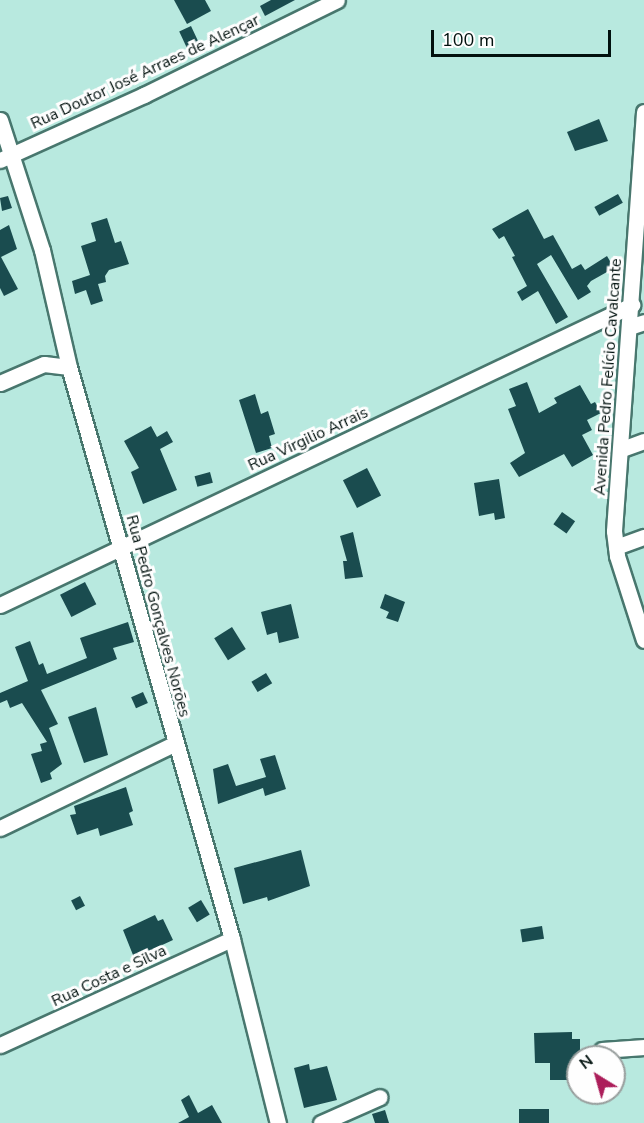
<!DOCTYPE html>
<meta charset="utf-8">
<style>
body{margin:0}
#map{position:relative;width:644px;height:1123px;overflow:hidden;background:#b8e9df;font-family:"Nunito Sans",sans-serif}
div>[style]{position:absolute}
.building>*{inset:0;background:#1a4c4f;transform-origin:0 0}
.roads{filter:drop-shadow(2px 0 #48776e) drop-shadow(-2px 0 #48776e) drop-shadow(0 2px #48776e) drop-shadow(0 -2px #48776e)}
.minor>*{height:15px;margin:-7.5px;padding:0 7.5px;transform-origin:7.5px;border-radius:7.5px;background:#fff}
span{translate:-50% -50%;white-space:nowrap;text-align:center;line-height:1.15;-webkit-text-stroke:6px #fefefe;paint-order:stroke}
.street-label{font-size:16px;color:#01110e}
.north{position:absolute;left:566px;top:1045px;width:60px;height:60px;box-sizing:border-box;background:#fefefe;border:2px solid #999f9e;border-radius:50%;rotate:323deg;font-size:16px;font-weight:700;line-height:24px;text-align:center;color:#01110e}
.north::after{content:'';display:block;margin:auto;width:21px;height:27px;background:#ac1e5a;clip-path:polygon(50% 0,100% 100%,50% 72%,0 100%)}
.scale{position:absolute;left:431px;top:30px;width:180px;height:27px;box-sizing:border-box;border:3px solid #01110e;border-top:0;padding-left:8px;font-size:18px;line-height:21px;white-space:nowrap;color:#01110e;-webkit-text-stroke:4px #fefefe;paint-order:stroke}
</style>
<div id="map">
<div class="building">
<div style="clip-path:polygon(174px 0,205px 0,211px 11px,187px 24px)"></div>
<div style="clip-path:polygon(271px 0,295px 0,265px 16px,260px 6px)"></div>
<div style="left:191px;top:26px;width:26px;height:13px;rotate:65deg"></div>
<div style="clip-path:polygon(599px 119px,608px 141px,575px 151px,567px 132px)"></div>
<div style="left:618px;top:194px;width:10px;height:27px;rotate:61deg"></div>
<div style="clip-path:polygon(8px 196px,12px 208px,2px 211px,0 198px)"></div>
<div style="clip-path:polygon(528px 209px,544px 239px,553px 235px,572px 269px,581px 264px,585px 270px,607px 256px,614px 268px,591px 281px,587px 286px,591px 292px,578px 300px,551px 255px,537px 264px,568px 317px,556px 324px,538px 291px,522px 301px,517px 292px,527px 286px,512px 257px,515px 256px,504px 236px,499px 239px,492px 229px)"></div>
<div style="clip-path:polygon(107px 218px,115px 243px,121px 241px,129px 264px,109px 270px,105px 276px,106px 282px,98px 284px,103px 301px,91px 305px,86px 290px,75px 294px,72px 281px,90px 275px,81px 246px,96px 241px,91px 223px)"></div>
<div style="clip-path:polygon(9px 225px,17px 249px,1px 257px,18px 289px,4px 296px,0 288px,0 230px)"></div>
<div style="clip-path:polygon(527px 382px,539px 413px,557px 403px,554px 398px,580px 385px,591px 404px,595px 402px,601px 413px,587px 420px,592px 430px,582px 435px,593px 455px,572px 467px,564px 454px,519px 477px,510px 463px,525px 453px,508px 409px,516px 406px,509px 389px)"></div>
<div style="clip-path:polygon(255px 394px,261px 414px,268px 411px,275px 434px,269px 436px,272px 448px,256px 453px,239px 400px)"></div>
<div style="clip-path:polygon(151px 426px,157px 437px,167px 431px,173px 442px,160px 449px,177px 490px,143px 504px,131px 472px,139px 468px,124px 441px)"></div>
<div style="left:367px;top:468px;width:31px;height:27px;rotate:63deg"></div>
<div style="left:210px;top:472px;width:11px;height:16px;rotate:75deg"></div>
<div style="clip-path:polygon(499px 479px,505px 518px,495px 520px,494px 513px,479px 516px,474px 483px)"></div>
<div style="left:562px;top:512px;width:16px;height:15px;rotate:35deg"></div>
<div style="clip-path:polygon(353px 532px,363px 577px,345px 579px,343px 561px,347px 561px,340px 536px)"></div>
<div style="left:85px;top:582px;width:25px;height:28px;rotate:63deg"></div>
<div style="clip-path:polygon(385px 594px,405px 602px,398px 622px,386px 618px,389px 612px,380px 608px)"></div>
<div style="clip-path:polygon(291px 604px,299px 638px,279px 643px,277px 632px,267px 635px,261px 612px)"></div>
<div style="clip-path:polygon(128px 622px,134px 642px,113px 648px,117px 659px,41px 690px,58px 724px,49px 728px,62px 764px,50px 773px,52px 779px,41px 783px,31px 754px,42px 751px,40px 744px,47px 742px,22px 703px,10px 708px,7px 700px,0 703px,0 693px,28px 681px,15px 647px,30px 641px,39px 665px,43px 663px,47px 674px,87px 658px,80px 638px)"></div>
<div style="left:232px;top:627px;width:26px;height:21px;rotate:58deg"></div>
<div style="left:266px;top:673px;width:12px;height:17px;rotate:59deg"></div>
<div style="left:143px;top:692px;width:12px;height:13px;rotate:66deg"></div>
<div style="clip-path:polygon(96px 707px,108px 755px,84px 763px,68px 717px)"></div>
<div style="clip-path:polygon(275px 755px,286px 789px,265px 796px,263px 788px,218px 804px,213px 769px,228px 764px,236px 786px,266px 777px,260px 759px)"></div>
<div style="clip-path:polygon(126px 787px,133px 811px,129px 813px,133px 825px,100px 836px,98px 828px,77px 835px,70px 815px,76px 814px,74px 806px)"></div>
<div style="clip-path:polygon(301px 850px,310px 886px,268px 901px,267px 897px,243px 904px,234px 868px)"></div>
<div style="left:80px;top:896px;width:11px;height:10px;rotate:63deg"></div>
<div style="left:201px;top:900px;width:17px;height:15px;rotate:59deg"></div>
<div style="clip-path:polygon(155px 915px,158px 921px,163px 919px,173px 940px,145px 953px,150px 965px,139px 970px,123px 930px)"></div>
<div style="left:542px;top:926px;width:13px;height:22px;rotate:81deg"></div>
<div style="clip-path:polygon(572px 1032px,572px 1039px,580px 1039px,580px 1057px,578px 1062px,572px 1063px,573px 1080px,550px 1080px,550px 1063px,535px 1063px,534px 1033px)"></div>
<div style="clip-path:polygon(309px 1064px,310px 1070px,327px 1066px,337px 1100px,304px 1108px,294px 1068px)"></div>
<div style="clip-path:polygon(189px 1095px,198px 1113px,212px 1105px,222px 1123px,178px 1123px,189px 1117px,181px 1100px)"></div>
<div style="left:519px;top:1109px;width:30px;height:14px"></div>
<div style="clip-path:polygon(385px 1110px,389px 1123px,375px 1123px,372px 1114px)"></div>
</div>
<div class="roads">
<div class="minor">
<div style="left:644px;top:112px;width:420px;rotate:94.1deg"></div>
<div style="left:614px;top:531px;width:25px;rotate:83deg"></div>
<div style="left:617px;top:556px;width:88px;rotate:72.2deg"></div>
<div style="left:0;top:120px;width:137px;rotate:72.1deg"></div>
<div style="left:42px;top:250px;width:120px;rotate:77deg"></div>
<div style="left:69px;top:367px;width:595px;rotate:74.09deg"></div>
<div style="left:232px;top:939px;width:190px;rotate:76deg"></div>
<div style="left:0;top:160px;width:158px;rotate:-24.3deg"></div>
<div style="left:144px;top:95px;width:215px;rotate:-26.2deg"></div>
<div style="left:629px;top:327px;width:16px;rotate:-18deg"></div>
<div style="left:0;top:383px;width:48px;rotate:-23.4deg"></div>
<div style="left:44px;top:364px;width:25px;rotate:7deg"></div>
<div style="left:622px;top:449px;width:23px;rotate:-20deg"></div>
<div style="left:616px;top:547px;width:30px;rotate:-20deg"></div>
<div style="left:0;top:605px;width:700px;rotate:-25.39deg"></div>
<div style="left:0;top:828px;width:193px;rotate:-25.8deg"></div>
<div style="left:0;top:1045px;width:255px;rotate:-24.6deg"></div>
<div style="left:602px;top:1050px;width:42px;rotate:-4.1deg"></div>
<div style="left:321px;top:1123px;width:64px;rotate:-23.8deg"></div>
</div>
</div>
<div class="street-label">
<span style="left:145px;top:72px;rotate:-25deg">Rua Doutor José Arraes de Alençar</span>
<span style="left:608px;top:377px;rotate:-86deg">Avenida Pedro Felício Cavalcante</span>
<span style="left:308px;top:439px;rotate:-25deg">Rua Virgilio Arrais</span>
<span style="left:158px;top:616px;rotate:75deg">Rua Pedro Gonçalves Norões</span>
<span style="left:109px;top:976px;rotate:-25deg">Rua Costa e Silva</span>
</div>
<div class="north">N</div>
<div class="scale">100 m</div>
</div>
